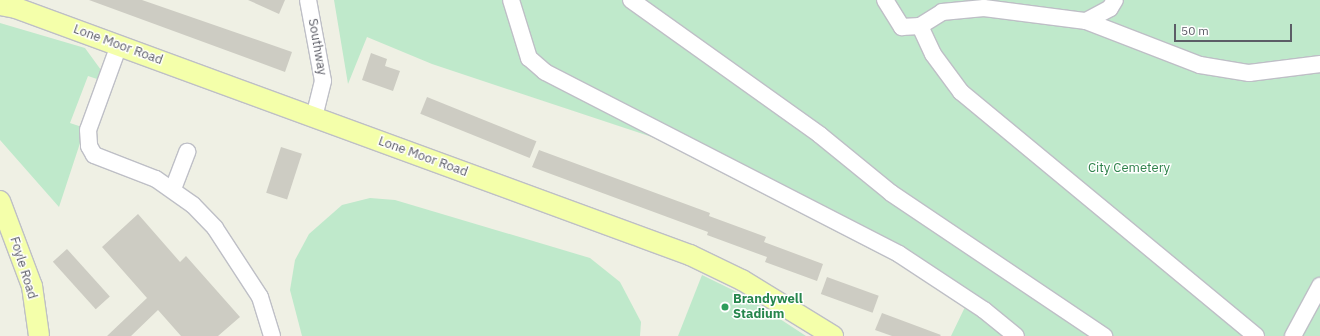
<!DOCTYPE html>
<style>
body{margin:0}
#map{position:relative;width:1320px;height:336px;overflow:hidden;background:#eff0e4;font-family:"IBM Plex Sans",sans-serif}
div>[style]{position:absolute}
.green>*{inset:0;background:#bfe9cb}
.building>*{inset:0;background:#cdccc3;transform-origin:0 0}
.roads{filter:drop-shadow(1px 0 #bebfc6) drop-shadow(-1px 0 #bebfc6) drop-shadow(0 1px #bebfc6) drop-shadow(0 -1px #bebfc6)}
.minor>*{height:16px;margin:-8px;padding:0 8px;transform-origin:8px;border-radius:8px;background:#fff}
.major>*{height:20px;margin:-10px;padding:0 10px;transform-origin:10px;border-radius:10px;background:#f4ffaa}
.dots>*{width:11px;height:11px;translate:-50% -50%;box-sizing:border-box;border:2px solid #fff;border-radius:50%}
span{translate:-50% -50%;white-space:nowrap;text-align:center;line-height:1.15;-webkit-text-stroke:3px #fff;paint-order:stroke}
.street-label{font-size:13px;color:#5c5d66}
.park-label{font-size:13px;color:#2f824b}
.leisure-label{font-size:13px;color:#27864d;font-weight:700}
.left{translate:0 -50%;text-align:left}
.scale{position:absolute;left:1174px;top:24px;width:118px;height:18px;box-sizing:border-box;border:2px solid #5c5d66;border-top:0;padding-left:5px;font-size:12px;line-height:14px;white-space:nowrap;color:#5c5d66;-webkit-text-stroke:3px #fff;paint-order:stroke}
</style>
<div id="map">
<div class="green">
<div style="clip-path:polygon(334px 0,1320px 0,1320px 336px,951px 336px,965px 307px,899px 264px,655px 138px,432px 64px,367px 37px,348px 84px)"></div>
<div style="clip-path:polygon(0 23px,85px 48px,101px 70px,97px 79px,88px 76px,70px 123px,85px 128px,59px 207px,0 140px)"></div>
<div style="clip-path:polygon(370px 198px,395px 200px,590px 258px,620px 282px,641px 322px,640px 336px,302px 336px,290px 290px,295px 260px,309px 234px,342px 205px)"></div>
<div style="clip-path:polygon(702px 275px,745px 296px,806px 336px,678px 336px)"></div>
</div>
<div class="building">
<div style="clip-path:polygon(89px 0,142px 0,292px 52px,285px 72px)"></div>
<div style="clip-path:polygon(248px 0,285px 0,279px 14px)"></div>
<div style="clip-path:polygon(371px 53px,387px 59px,385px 66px,400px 71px,393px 91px,362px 80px)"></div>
<div style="left:427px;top:97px;width:118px;height:18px;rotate:22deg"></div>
<div style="left:281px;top:147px;width:22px;height:48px;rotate:18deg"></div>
<div style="clip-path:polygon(539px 150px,710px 213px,709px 216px,766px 237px,764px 242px,823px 264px,817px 281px,765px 262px,767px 257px,707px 235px,708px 232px,532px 167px)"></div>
<div style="clip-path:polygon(138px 214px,180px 262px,186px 256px,240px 317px,218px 336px,181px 336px,158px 310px,131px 336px,107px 336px,147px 298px,102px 247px)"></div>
<div style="left:67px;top:249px;width:64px;height:19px;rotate:48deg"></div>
<div style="left:827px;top:277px;width:55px;height:18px;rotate:20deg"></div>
<div style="clip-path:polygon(882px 313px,941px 335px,940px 336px,892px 336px,875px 330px)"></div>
</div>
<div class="roads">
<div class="minor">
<div style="left:308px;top:0;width:82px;rotate:79.5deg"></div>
<div style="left:323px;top:81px;width:37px;rotate:104deg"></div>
<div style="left:511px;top:0;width:61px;rotate:72.8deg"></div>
<div style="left:529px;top:58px;width:21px;rotate:41deg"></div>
<div style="left:545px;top:72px;width:398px;rotate:27.2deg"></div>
<div style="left:899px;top:254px;width:102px;rotate:33.4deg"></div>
<div style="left:984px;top:310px;width:41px;rotate:39.1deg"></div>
<div style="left:631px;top:0;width:232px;rotate:35.5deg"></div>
<div style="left:820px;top:135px;width:92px;rotate:39.2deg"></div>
<div style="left:891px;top:193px;width:257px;rotate:33.9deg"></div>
<div style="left:885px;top:0;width:32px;rotate:58deg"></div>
<div style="left:902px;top:27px;width:18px;rotate:-3deg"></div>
<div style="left:1086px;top:21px;width:27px;rotate:-28deg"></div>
<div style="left:1110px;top:8px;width:9px;rotate:-58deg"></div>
<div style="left:119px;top:45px;width:90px;rotate:110deg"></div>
<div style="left:88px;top:130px;width:16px;rotate:86deg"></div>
<div style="left:89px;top:146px;width:10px;rotate:61deg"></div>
<div style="left:94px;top:155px;width:66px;rotate:21.2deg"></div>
<div style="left:156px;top:179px;width:45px;rotate:35.1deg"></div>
<div style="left:193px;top:205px;width:32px;rotate:46deg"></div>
<div style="left:215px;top:228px;width:82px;rotate:56.9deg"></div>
<div style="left:260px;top:297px;width:41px;rotate:72.9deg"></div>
<div style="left:173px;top:189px;width:40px;rotate:-69deg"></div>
<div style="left:1256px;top:336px;width:383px;rotate:-140.4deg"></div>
<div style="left:961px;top:92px;width:47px;rotate:-126.4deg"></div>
<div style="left:933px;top:54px;width:31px;rotate:-115deg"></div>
<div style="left:920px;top:26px;width:26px;rotate:-32deg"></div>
<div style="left:942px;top:12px;width:42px;rotate:-5.4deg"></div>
<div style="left:984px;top:8px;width:103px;rotate:7.3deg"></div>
<div style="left:1086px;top:21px;width:122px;rotate:21.1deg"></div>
<div style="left:1200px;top:65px;width:50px;rotate:9.3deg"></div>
<div style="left:1249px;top:73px;width:72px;rotate:-7.2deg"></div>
<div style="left:1293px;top:336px;width:57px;rotate:-61.6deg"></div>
</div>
<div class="major">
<div style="left:0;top:5px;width:16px;rotate:11deg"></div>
<div style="left:16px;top:8px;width:718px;rotate:20.13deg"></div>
<div style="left:690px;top:255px;width:58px;rotate:25.7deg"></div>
<div style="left:742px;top:280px;width:107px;rotate:31.6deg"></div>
<div style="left:0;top:201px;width:91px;rotate:69.4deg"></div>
<div style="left:32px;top:286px;width:50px;rotate:82deg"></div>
</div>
</div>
<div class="dots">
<div style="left:725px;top:307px;background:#2e9e5b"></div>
</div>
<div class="street-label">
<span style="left:118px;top:45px;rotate:20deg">Lone Moor Road</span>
<span style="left:317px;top:47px;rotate:80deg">Southway</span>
<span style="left:423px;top:157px;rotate:20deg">Lone Moor Road</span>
<span style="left:23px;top:268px;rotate:73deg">Foyle Road</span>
</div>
<div class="park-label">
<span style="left:1129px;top:168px">City Cemetery</span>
</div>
<div class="leisure-label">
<span class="left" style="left:733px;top:307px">Brandywell<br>Stadium</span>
</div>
<div class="scale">50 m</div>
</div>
